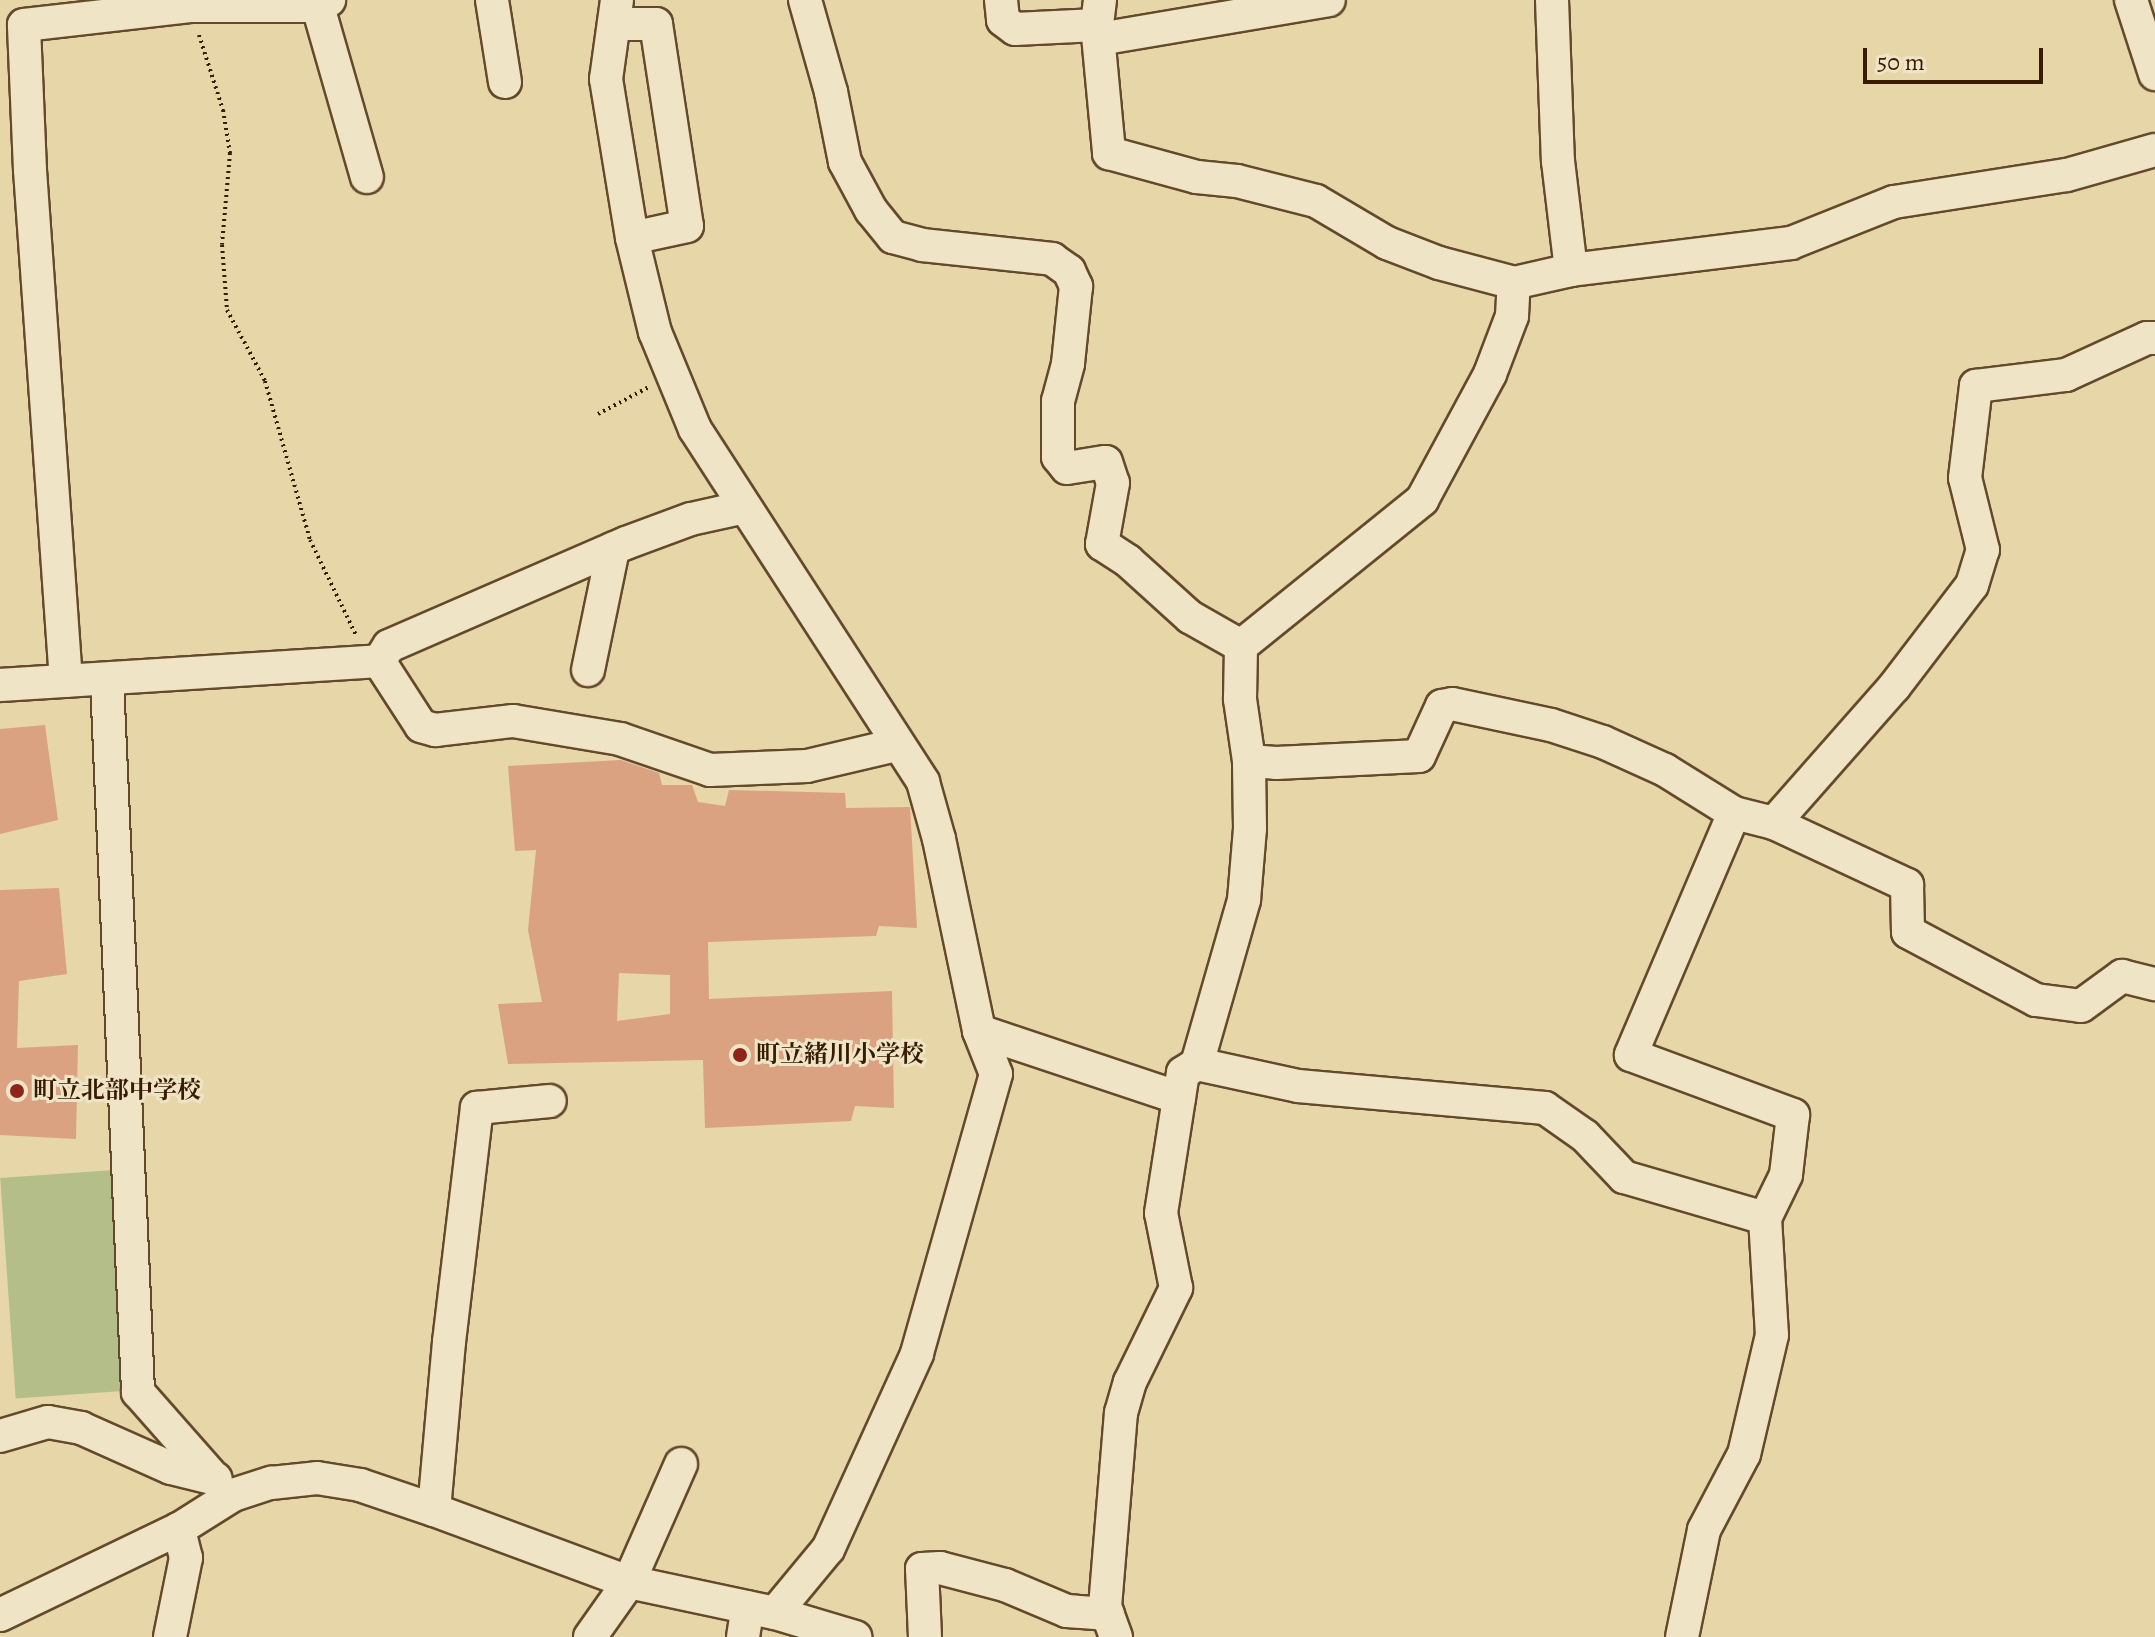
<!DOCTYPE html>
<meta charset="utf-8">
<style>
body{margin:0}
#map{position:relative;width:2155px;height:1637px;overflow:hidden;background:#e6d6a8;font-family:Alegreya,"Noto Serif JP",serif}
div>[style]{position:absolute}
.green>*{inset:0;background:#b4be88;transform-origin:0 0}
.building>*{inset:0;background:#daa281}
.path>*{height:4px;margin-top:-2px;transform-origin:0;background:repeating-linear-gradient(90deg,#381c00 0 2px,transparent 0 6px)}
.roads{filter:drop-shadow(2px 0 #644a2a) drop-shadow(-2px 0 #644a2a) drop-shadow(0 2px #644a2a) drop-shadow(0 -2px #644a2a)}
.minor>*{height:32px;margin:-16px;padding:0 16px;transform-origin:16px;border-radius:16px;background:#efe4c6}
.dots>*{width:22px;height:22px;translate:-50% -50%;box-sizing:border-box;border:4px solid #efe4c6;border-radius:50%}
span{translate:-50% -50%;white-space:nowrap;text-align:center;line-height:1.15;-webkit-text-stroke:6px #efe4c6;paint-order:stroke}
.poi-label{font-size:24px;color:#381c00;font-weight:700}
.left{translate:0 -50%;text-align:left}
.scale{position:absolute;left:1863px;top:48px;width:180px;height:36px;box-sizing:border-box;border:4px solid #381c00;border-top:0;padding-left:10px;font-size:24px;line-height:28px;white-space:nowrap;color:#381c00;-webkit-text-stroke:6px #efe4c6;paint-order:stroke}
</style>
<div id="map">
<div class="green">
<div style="left:114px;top:1170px;width:221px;height:114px;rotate:86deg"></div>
</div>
<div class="building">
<div style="clip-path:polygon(45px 725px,58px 820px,0 834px,0 729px)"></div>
<div style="clip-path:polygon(evenodd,621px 760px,659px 773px,662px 785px,692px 785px,698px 802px,725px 806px,729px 790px,845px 793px,846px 808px,910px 807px,917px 928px,879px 926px,876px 936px,708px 942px,709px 999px,892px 991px,894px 1108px,855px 1106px,851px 1121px,705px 1128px,703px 1060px,508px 1064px,498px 1004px,542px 1002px,528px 930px,536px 850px,515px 851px,508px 766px,621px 760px,619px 973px,670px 975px,670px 1014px,617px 1021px,619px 973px)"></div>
<div style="clip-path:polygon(59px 888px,67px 974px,19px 981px,17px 1048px,78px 1045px,76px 1139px,0 1135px,0 890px)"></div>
</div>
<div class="path">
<div style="left:199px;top:35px;width:79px;rotate:72.3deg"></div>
<div style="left:223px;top:110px;width:44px;rotate:80.8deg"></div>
<div style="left:230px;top:153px;width:92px;rotate:95deg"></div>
<div style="left:222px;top:245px;width:65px;rotate:85.6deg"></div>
<div style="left:227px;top:310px;width:81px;rotate:61.8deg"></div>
<div style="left:265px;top:381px;width:165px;rotate:74.2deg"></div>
<div style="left:310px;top:540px;width:106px;rotate:64.2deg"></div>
<div style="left:598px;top:414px;width:58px;rotate:-27.9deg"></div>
</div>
<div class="roads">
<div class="minor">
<div style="left:492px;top:0;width:83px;rotate:81deg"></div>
<div style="left:617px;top:0;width:80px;rotate:97.9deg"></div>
<div style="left:606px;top:79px;width:161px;rotate:80.7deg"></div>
<div style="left:632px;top:238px;width:97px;rotate:76.3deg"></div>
<div style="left:655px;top:332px;width:105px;rotate:67.6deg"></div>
<div style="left:695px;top:429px;width:420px;rotate:57.1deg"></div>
<div style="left:923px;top:782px;width:59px;rotate:74.3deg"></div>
<div style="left:939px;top:839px;width:196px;rotate:78.2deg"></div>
<div style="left:979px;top:1031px;width:46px;rotate:68.4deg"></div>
<div style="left:996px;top:1074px;width:291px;rotate:105.8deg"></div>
<div style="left:917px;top:1354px;width:214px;rotate:114.5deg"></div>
<div style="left:828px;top:1549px;width:83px;rotate:129.6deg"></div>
<div style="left:805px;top:0;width:96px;rotate:74.2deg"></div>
<div style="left:831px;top:92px;width:71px;rotate:78.7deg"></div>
<div style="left:845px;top:162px;width:55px;rotate:61.6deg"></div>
<div style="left:871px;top:210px;width:35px;rotate:51deg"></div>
<div style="left:893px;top:237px;width:30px;rotate:15deg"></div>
<div style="left:922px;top:245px;width:131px;rotate:6.1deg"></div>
<div style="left:1052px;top:259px;width:21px;rotate:35deg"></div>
<div style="left:1069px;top:271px;width:17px;rotate:65deg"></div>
<div style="left:1076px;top:286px;width:78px;rotate:95.9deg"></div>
<div style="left:1068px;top:364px;width:38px;rotate:105deg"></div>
<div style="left:1058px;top:401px;width:56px;rotate:90deg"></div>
<div style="left:1058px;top:457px;width:14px;rotate:51deg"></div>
<div style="left:1067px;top:468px;width:39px;rotate:-9deg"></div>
<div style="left:1106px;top:462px;width:22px;rotate:72deg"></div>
<div style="left:1113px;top:483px;width:62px;rotate:100.2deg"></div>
<div style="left:1102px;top:544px;width:31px;rotate:33deg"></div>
<div style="left:1128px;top:561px;width:84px;rotate:42.1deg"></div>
<div style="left:1190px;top:617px;width:59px;rotate:29.6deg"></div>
<div style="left:1001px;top:0;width:20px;rotate:84deg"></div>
<div style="left:1003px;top:20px;width:15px;rotate:37deg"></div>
<div style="left:1015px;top:29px;width:82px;rotate:-2.8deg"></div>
<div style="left:1100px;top:0;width:25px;rotate:97deg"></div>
<div style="left:1097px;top:25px;width:129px;rotate:84.6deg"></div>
<div style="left:1109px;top:153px;width:91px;rotate:15.3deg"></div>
<div style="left:1197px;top:177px;width:40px;rotate:5.7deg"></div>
<div style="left:1237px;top:181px;width:81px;rotate:14.2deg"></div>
<div style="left:1316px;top:201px;width:82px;rotate:30.6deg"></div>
<div style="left:1387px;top:243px;width:56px;rotate:21deg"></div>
<div style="left:1439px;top:263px;width:78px;rotate:14.9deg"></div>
<div style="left:1514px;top:283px;width:58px;rotate:-12.8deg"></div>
<div style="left:1571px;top:270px;width:222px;rotate:-7deg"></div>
<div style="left:1791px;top:243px;width:111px;rotate:-21.7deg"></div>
<div style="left:1894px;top:202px;width:175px;rotate:-8.9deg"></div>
<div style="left:2067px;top:175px;width:91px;rotate:-15.9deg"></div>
<div style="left:1552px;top:0;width:161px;rotate:87.9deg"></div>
<div style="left:1558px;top:161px;width:110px;rotate:83.2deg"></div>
<div style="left:2131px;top:0;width:78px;rotate:72deg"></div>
<div style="left:317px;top:3px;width:181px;rotate:74deg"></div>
<div style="left:614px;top:24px;width:42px"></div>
<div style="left:656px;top:24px;width:204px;rotate:81.3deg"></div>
<div style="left:687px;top:226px;width:56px;rotate:167.7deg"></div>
<div style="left:1099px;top:39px;width:233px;rotate:-9.6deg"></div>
<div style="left:1241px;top:646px;width:233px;rotate:-38.9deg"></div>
<div style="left:1422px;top:500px;width:143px;rotate:-61.6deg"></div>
<div style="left:1490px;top:374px;width:62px;rotate:-69.2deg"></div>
<div style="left:1512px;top:316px;width:33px;rotate:-87deg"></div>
<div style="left:382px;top:657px;width:13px;rotate:-58deg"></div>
<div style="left:389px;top:646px;width:258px;rotate:-23.5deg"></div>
<div style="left:626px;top:543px;width:69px;rotate:-20.3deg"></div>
<div style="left:691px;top:519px;width:55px;rotate:-12.5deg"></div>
<div style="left:588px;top:670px;width:124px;rotate:-78.3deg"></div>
<div style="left:66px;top:681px;width:512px;rotate:-94.03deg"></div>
<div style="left:30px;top:170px;width:145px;rotate:-92.4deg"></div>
<div style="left:24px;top:25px;width:167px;rotate:-6.5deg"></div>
<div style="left:190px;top:6px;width:117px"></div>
<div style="left:307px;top:6px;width:23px;rotate:-15deg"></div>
<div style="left:107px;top:681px;width:712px;rotate:87.5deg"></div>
<div style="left:138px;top:1392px;width:112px;rotate:48.6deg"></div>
<div style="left:0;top:685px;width:380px;rotate:-3.6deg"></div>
<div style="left:379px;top:661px;width:77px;rotate:57.1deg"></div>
<div style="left:421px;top:726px;width:15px;rotate:16deg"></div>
<div style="left:435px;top:730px;width:79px;rotate:-6.6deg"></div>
<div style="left:513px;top:721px;width:109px;rotate:9.5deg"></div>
<div style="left:620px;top:739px;width:95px;rotate:19deg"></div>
<div style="left:710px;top:770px;width:97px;rotate:-2.4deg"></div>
<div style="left:807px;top:766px;width:91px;rotate:-13.3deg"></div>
<div style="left:1249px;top:761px;width:27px;rotate:4deg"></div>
<div style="left:1276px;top:763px;width:143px;rotate:-2.8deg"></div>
<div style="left:1419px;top:756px;width:55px;rotate:-65.3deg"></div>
<div style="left:1442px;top:706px;width:10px;rotate:-11deg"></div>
<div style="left:1452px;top:704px;width:101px;rotate:12deg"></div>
<div style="left:1551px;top:725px;width:55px;rotate:18.1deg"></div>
<div style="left:1603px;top:742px;width:68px;rotate:24.3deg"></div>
<div style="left:1665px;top:770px;width:81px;rotate:31.9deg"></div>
<div style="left:1734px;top:813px;width:41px;rotate:14deg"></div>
<div style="left:1774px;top:823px;width:147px;rotate:25deg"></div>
<div style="left:1907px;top:885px;width:47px;rotate:88.8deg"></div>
<div style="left:1908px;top:932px;width:145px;rotate:28deg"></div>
<div style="left:2036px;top:1000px;width:45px;rotate:7.6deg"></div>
<div style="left:2081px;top:1006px;width:51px;rotate:-36.2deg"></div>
<div style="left:2122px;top:976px;width:34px;rotate:14deg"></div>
<div style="left:1734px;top:813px;width:263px;rotate:113.1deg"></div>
<div style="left:1631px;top:1055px;width:173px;rotate:20.3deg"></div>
<div style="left:1793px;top:1115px;width:60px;rotate:96.7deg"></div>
<div style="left:1786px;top:1175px;width:48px;rotate:116deg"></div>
<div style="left:1774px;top:823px;width:181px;rotate:-48.6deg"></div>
<div style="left:1894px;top:687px;width:128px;rotate:-52.6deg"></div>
<div style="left:1972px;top:585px;width:37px;rotate:-73deg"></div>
<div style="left:1983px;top:550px;width:74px;rotate:-104deg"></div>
<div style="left:1965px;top:478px;width:93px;rotate:-83.2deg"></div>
<div style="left:1976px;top:386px;width:91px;rotate:-7deg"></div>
<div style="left:2066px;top:375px;width:89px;rotate:-24.6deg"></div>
<div style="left:2147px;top:338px;width:8px"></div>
<div style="left:979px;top:1031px;width:211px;rotate:18.5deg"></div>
<div style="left:1197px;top:1064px;width:103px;rotate:12.3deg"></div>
<div style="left:1298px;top:1086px;width:248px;rotate:5.1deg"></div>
<div style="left:1545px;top:1108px;width:49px;rotate:35deg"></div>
<div style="left:1585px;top:1136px;width:57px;rotate:46.4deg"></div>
<div style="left:1624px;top:1177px;width:147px;rotate:16.2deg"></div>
<div style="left:1765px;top:1218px;width:117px;rotate:86.6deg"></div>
<div style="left:1772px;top:1335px;width:122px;rotate:103.2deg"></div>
<div style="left:1744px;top:1454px;width:86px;rotate:117.8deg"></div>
<div style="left:1704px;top:1530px;width:109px;rotate:101.6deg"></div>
<div style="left:0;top:1436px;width:50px;rotate:-16.3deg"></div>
<div style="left:48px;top:1422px;width:34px;rotate:10deg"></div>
<div style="left:81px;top:1428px;width:98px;rotate:24deg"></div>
<div style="left:171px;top:1468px;width:46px;rotate:13.7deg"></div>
<div style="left:434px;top:1510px;width:169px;rotate:-84.9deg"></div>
<div style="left:449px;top:1342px;width:236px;rotate:-83.2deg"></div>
<div style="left:477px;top:1108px;width:73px;rotate:-5.5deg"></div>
<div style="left:0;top:1615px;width:199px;rotate:-25.7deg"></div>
<div style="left:179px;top:1529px;width:64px;rotate:-32.2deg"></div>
<div style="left:233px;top:1495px;width:40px;rotate:-18deg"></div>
<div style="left:271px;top:1483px;width:46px;rotate:-6.2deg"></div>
<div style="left:317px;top:1478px;width:44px;rotate:9.2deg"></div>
<div style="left:360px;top:1485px;width:78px;rotate:18.7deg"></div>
<div style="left:434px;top:1510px;width:208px;rotate:20.3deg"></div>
<div style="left:629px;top:1582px;width:149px;rotate:12deg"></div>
<div style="left:775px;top:1613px;width:84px;rotate:16.7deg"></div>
<div style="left:170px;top:1637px;width:81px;rotate:-78.6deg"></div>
<div style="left:186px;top:1558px;width:30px;rotate:-104deg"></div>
<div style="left:590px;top:1637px;width:67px;rotate:-54.7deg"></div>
<div style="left:629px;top:1582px;width:129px;rotate:-66.2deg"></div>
<div style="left:743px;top:1637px;width:30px;rotate:-81deg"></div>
<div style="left:925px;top:1637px;width:68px;rotate:-92.5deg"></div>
<div style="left:922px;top:1569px;width:18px;rotate:-3deg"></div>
<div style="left:940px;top:1568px;width:67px;rotate:14.7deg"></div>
<div style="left:1005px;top:1585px;width:67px;rotate:22.8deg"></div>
<div style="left:1067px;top:1611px;width:41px;rotate:4.2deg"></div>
<div style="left:1116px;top:1637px;width:32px;rotate:-110deg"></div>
<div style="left:1105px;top:1607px;width:195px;rotate:-85.3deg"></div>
<div style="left:1121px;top:1413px;width:32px;rotate:-74deg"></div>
<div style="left:1130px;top:1382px;width:105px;rotate:-63.9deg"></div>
<div style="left:1176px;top:1288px;width:76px;rotate:-101.3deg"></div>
<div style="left:1161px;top:1213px;width:142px;rotate:-81.1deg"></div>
<div style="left:1183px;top:1073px;width:17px;rotate:-33deg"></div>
<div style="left:1197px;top:1064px;width:171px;rotate:-74deg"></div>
<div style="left:1244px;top:900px;width:72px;rotate:-85.2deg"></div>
<div style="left:1250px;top:828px;width:67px;rotate:-90.9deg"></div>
<div style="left:1249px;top:761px;width:63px;rotate:-98.3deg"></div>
<div style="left:1240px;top:699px;width:53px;rotate:-88.9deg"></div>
</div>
</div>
<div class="dots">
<div style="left:740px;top:1055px;background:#8f2418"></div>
<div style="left:17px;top:1091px;background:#8f2418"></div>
</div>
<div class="poi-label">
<span class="left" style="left:756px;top:1055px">町立緒川小学校</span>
<span class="left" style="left:33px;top:1091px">町立北部中学校</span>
</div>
<div class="scale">50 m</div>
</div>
